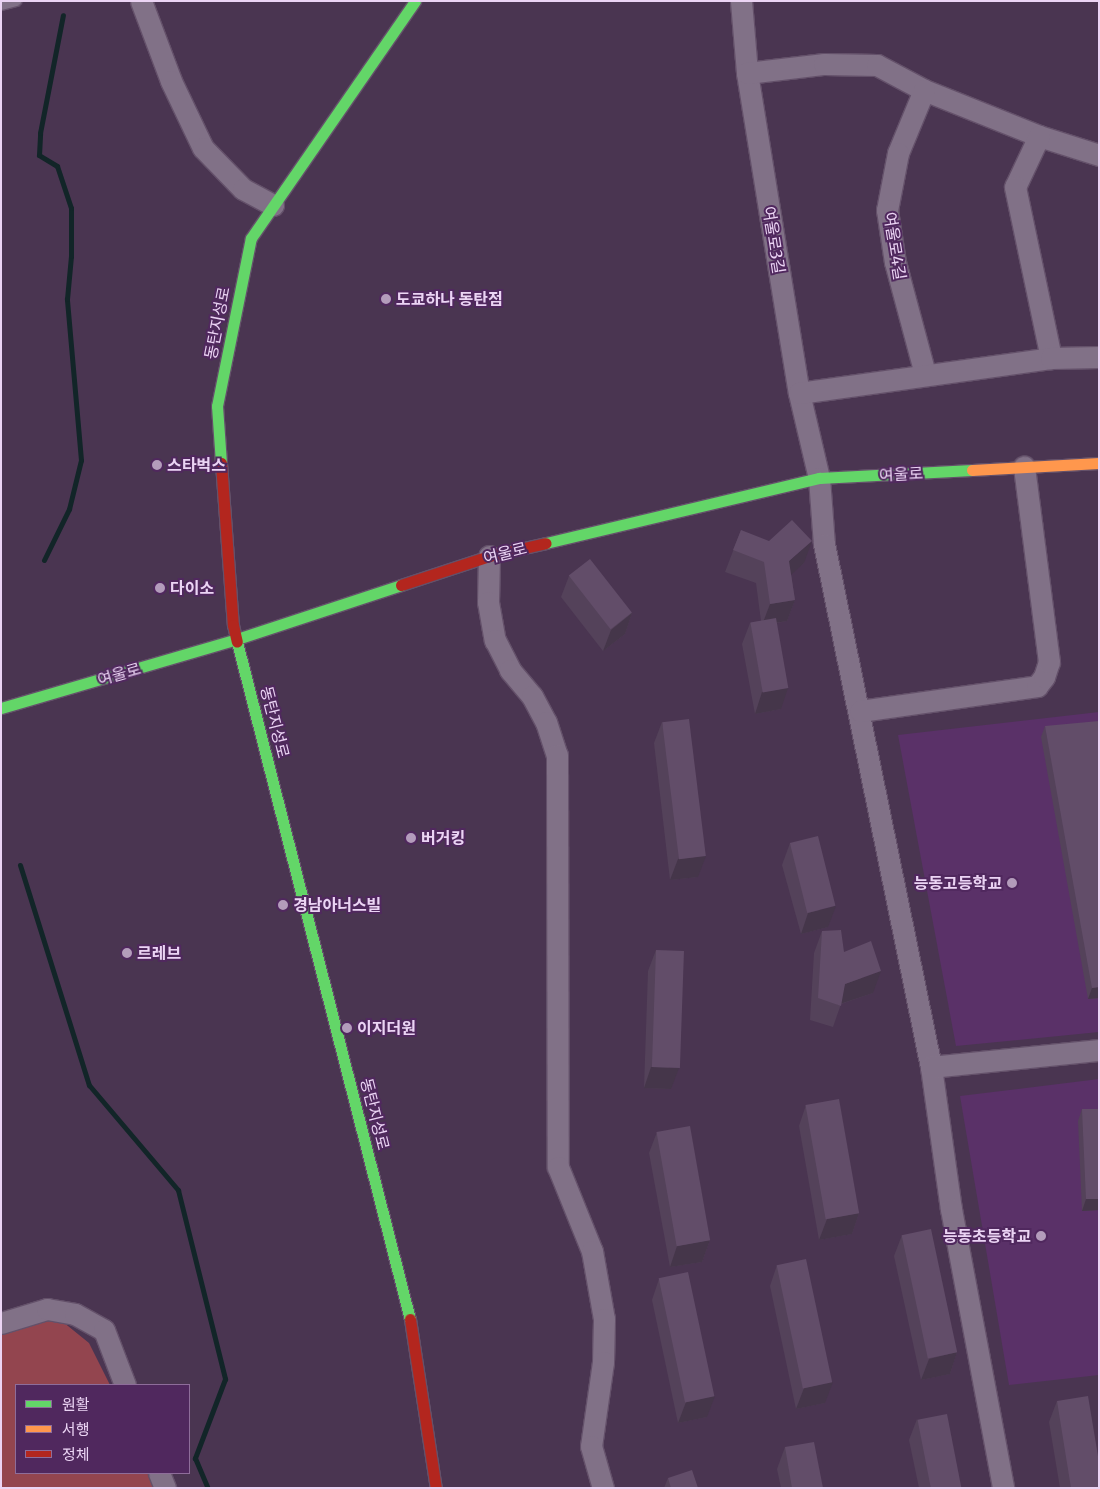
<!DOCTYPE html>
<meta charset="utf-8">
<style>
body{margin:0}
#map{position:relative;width:1100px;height:1489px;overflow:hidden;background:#4a3551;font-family:Merriweather,"Noto Sans KR",serif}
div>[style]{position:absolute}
.built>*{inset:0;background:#5a3168}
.green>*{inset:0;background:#93454f}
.stream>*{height:5px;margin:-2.5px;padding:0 2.5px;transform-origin:2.5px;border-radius:2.5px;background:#122528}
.roads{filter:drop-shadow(1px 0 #64516a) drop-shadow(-1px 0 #64516a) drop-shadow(0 1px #64516a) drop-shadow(0 -1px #64516a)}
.lane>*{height:10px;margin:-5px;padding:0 5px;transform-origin:5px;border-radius:5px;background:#817187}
.street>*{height:21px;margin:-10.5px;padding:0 10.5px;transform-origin:10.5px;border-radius:10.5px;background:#817187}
.fast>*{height:11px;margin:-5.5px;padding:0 5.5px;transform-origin:5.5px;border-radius:5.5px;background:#63d668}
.slow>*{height:11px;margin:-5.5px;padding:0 5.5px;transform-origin:5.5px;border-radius:5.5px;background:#ff974d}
.jam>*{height:11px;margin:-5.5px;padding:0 5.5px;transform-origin:5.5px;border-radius:5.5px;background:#b3261e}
.wall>*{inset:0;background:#54425a}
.shaded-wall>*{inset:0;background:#45364a}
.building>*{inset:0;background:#624d69;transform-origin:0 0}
.dots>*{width:14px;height:14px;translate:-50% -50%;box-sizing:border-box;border:2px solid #50285e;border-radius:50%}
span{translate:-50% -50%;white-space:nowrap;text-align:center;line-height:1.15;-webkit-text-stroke:4px #50285e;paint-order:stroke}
.street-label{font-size:16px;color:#ebd4f4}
.poi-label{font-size:16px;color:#ebd4f4;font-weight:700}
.left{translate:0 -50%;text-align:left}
.right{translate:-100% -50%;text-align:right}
.frame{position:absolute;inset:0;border:2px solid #ebd4f4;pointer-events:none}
.legend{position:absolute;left:15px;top:1384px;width:175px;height:90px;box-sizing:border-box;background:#50285e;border:1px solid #8e6d9a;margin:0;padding:6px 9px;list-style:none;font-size:15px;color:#ebd4f4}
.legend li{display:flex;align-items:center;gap:10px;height:25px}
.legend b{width:25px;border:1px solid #8e6d9a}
</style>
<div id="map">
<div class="built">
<div style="clip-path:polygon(1099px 712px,1099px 1032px,956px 1046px,898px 735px)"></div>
<div style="clip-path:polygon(1099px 1079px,1099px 1375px,1009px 1385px,960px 1096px)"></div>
</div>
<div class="green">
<div style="clip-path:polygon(47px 1309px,89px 1343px,110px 1385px,16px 1385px,16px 1473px,152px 1473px,159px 1488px,1px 1488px,1px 1325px)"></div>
</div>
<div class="stream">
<div style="left:44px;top:560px;width:57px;rotate:-63.9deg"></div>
<div style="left:69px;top:509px;width:50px;rotate:-76.2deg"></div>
<div style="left:81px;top:460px;width:162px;rotate:-95deg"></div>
<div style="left:67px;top:299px;width:43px;rotate:-84.7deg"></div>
<div style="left:71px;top:256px;width:48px;rotate:-90deg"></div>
<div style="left:71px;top:208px;width:44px;rotate:-108.4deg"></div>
<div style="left:57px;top:166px;width:21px;rotate:-149deg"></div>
<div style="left:39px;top:155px;width:22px;rotate:-87deg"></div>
<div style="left:40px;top:133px;width:120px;rotate:-79deg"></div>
<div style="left:20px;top:865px;width:231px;rotate:72.6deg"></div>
<div style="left:89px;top:1085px;width:138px;rotate:49.7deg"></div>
<div style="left:178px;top:1190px;width:195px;rotate:76deg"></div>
<div style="left:225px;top:1379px;width:85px;rotate:110.8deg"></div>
<div style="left:195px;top:1458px;width:33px;rotate:67deg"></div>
</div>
<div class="roads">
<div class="lane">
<div style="left:1px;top:5px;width:16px;rotate:-15deg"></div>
</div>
<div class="street">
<div style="left:141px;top:1px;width:85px;rotate:69.4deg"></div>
<div style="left:171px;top:81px;width:74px;rotate:64.5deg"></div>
<div style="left:203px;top:148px;width:57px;rotate:45.7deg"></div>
<div style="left:243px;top:189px;width:34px;rotate:28deg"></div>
<div style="left:741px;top:1px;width:72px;rotate:85.2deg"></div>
<div style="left:747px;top:73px;width:324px;rotate:80.8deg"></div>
<div style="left:799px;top:393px;width:87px;rotate:76.8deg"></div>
<div style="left:819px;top:478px;width:66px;rotate:85.7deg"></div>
<div style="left:824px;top:544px;width:534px;rotate:78.44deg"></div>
<div style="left:931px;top:1067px;width:143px;rotate:82deg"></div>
<div style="left:951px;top:1209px;width:284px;rotate:79.4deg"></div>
<div style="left:747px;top:73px;width:78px;rotate:-6.7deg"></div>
<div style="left:824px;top:64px;width:53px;rotate:1.1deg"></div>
<div style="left:877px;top:65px;width:53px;rotate:28deg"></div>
<div style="left:924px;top:90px;width:124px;rotate:21.8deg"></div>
<div style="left:1039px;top:136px;width:63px;rotate:17.6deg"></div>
<div style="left:924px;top:90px;width:68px;rotate:112.4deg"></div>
<div style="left:898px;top:153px;width:58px;rotate:100.9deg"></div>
<div style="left:887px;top:210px;width:53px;rotate:81.3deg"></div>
<div style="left:895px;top:262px;width:116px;rotate:75deg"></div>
<div style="left:1039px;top:136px;width:56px;rotate:115.2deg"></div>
<div style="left:1015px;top:187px;width:175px;rotate:78.1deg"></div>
<div style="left:799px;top:393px;width:254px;rotate:-7.9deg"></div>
<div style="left:1051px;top:358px;width:48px;rotate:-1.2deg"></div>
<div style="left:489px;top:556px;width:46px;rotate:91.2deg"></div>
<div style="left:488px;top:602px;width:39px;rotate:80deg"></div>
<div style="left:495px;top:640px;width:34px;rotate:63deg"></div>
<div style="left:510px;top:670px;width:34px;rotate:50deg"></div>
<div style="left:532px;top:696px;width:30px;rotate:62deg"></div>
<div style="left:546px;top:722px;width:35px;rotate:72deg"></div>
<div style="left:557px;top:755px;width:412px;rotate:89.9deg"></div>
<div style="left:558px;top:1167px;width:91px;rotate:68deg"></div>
<div style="left:592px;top:1251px;width:69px;rotate:80deg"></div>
<div style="left:604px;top:1319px;width:43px;rotate:91.3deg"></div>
<div style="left:603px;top:1362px;width:85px;rotate:98.1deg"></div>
<div style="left:591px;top:1446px;width:44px;rotate:74.1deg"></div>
<div style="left:860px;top:711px;width:179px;rotate:-8deg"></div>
<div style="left:1037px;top:686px;width:11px;rotate:-52deg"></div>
<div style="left:1044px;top:677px;width:16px;rotate:-72deg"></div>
<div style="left:1049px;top:662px;width:197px;rotate:-97.3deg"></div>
<div style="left:931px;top:1067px;width:169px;rotate:-5.8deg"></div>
<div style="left:1px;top:1323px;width:48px;rotate:-16.9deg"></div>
<div style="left:47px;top:1309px;width:28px;rotate:10deg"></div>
<div style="left:75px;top:1314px;width:33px;rotate:29deg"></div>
<div style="left:104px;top:1330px;width:59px;rotate:69.1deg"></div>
<div style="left:159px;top:1473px;width:16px;rotate:68deg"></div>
</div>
<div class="fast">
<div style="left:221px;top:463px;width:57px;rotate:-94deg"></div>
<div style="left:217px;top:406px;width:171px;rotate:-78.6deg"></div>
<div style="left:251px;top:238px;width:288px;rotate:-55.3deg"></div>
<div style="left:546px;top:543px;width:281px;rotate:-13.4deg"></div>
<div style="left:819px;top:478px;width:153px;rotate:-3deg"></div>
<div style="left:237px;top:642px;width:699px;rotate:75.67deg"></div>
<div style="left:1px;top:708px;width:246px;rotate:-16.3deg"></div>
<div style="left:237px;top:639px;width:173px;rotate:-18.2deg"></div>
</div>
<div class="slow">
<div style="left:972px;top:470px;width:127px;rotate:-3.2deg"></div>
</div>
<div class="jam">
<div style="left:221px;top:463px;width:162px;rotate:85.8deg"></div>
<div style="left:233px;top:625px;width:17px;rotate:77deg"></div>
<div style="left:401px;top:585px;width:93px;rotate:-18.2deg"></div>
<div style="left:489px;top:556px;width:58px;rotate:-12.8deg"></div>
<div style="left:410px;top:1319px;width:171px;rotate:81.3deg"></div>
</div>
</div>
<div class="wall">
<div style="clip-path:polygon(741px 530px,804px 563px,791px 574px,795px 600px,787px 621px,777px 623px,781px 709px,755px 714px,742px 644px,750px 623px,761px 621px,756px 583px,725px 572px)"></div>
<div style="clip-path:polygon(569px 576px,632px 613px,625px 634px,603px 651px,561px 597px)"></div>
<div style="clip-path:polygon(662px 722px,698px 877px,670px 880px,654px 743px)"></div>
<div style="clip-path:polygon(1045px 726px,1099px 998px,1088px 999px,1041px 737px)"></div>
<div style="clip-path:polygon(790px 843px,828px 927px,801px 934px,782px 865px)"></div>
<div style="clip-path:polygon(822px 931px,844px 952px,873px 993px,841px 1004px,833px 1027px,810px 1020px,814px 953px)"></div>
<div style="clip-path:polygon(656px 950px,671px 1089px,644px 1088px,648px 971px)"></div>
<div style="clip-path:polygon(806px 1105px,859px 1213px,852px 1234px,819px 1240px,799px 1126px)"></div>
<div style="clip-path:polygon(1082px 1109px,1099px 1109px,1099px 1210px,1082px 1211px,1078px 1121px)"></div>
<div style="clip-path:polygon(657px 1132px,710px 1240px,702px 1262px,670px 1267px,649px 1153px)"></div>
<div style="clip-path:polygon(902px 1235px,957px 1352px,950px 1374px,921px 1380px,894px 1256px)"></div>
<div style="clip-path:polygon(777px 1265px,825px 1403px,796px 1409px,770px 1286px)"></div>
<div style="clip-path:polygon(659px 1279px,707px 1417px,678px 1423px,652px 1300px)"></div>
<div style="clip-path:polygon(1057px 1401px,1099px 1488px,1060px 1488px,1049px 1422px)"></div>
<div style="clip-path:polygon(917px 1419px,961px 1488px,919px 1488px,909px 1440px)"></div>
<div style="clip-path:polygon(785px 1447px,823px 1488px,781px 1488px,777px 1469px)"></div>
<div style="clip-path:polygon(668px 1478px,698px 1488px,664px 1488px)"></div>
</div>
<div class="shaded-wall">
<div style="clip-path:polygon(812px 541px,804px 563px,782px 583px,789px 561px)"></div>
<div style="clip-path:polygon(795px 600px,787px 621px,762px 625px,770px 604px)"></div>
<div style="clip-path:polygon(632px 613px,625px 634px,603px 651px,611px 630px)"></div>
<div style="clip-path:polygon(788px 688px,781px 709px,755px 714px,762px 692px)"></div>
<div style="clip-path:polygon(706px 856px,698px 877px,670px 880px,678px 859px)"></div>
<div style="clip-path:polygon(836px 906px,828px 927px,801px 934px,808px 913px)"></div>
<div style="clip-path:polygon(881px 971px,873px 993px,837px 1005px,845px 984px)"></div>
<div style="clip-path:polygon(1099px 987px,1099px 998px,1088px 999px,1092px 988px)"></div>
<div style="clip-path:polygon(651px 1067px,679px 1068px,671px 1089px,644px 1088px)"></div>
<div style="clip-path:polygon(1086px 1199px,1099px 1199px,1099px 1210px,1082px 1211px)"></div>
<div style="clip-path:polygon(859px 1213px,852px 1234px,819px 1240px,827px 1219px)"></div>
<div style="clip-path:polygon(710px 1240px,702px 1262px,670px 1267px,677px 1246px)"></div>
<div style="clip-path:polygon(957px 1352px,950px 1374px,921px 1380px,929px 1359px)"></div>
<div style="clip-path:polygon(833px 1382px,825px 1403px,796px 1409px,804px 1388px)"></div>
<div style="clip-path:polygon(715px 1396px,707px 1417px,678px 1423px,686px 1402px)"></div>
</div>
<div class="building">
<div style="clip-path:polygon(792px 520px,812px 541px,789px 561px,795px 600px,770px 604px,764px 562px,733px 550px,741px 530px,769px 541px)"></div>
<div style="left:590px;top:559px;width:68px;height:27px;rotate:52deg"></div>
<div style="left:776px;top:618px;width:71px;height:26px;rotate:80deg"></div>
<div style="left:689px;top:719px;width:138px;height:27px;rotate:83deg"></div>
<div style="clip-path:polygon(1099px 721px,1099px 987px,1092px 988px,1045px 726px)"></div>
<div style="left:818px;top:836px;width:72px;height:29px;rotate:76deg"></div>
<div style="clip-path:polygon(841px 930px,844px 952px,871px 941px,881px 971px,845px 984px,841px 1006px,818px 998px,822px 931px)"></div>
<div style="left:656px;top:950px;width:28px;height:117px;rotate:2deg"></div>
<div style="left:839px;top:1099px;width:116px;height:34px;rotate:80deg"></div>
<div style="clip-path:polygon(1082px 1109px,1099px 1109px,1099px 1199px,1086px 1199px)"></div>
<div style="left:690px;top:1126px;width:116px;height:34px;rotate:80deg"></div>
<div style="left:931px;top:1229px;width:126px;height:30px;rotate:78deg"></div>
<div style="left:806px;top:1259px;width:126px;height:30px;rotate:78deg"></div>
<div style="left:688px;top:1272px;width:127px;height:30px;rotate:78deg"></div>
<div style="clip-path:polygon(1088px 1396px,1099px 1462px,1099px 1488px,1071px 1488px,1057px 1401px)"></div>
<div style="left:947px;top:1414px;width:75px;height:30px;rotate:79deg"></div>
<div style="clip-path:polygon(814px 1442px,823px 1488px,792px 1488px,785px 1447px)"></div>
<div style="clip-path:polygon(692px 1470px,698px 1488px,671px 1488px,668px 1478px)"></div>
</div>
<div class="dots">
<div style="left:386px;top:299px;background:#b39cbb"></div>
<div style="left:157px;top:465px;background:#b39cbb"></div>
<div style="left:160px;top:588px;background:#b39cbb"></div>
<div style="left:411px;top:838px;background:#b39cbb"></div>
<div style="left:1012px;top:883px;background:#b39cbb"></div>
<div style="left:283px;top:905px;background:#b39cbb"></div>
<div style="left:127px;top:953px;background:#b39cbb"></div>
<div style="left:347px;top:1028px;background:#b39cbb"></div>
<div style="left:1041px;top:1236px;background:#b39cbb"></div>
</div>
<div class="street-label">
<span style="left:774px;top:240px;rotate:81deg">여울로3길</span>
<span style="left:895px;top:246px;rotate:81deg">여울로4길</span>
<span style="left:217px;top:323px;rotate:-79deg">동탄지성로</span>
<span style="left:901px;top:474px;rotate:-3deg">여울로</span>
<span style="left:505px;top:553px;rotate:-14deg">여울로</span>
<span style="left:119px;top:674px;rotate:-16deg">여울로</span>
<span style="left:275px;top:722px;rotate:76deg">동탄지성로</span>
<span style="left:375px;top:1114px;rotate:76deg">동탄지성로</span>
</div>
<div class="poi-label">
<span class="left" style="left:396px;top:299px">도쿄하나 동탄점</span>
<span class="left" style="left:167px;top:465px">스타벅스</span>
<span class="left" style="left:170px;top:588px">다이소</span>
<span class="left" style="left:421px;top:838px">버거킹</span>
<span class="right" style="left:1002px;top:883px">능동고등학교</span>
<span class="left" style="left:293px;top:905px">경남아너스빌</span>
<span class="left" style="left:137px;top:953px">르레브</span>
<span class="left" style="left:357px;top:1028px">이지더원</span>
<span class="right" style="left:1031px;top:1236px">능동초등학교</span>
</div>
<div class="frame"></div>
<ul class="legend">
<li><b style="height:6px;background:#63d668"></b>원활</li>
<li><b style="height:6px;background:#ff974d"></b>서행</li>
<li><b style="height:6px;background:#b3261e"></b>정체</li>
</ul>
</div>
